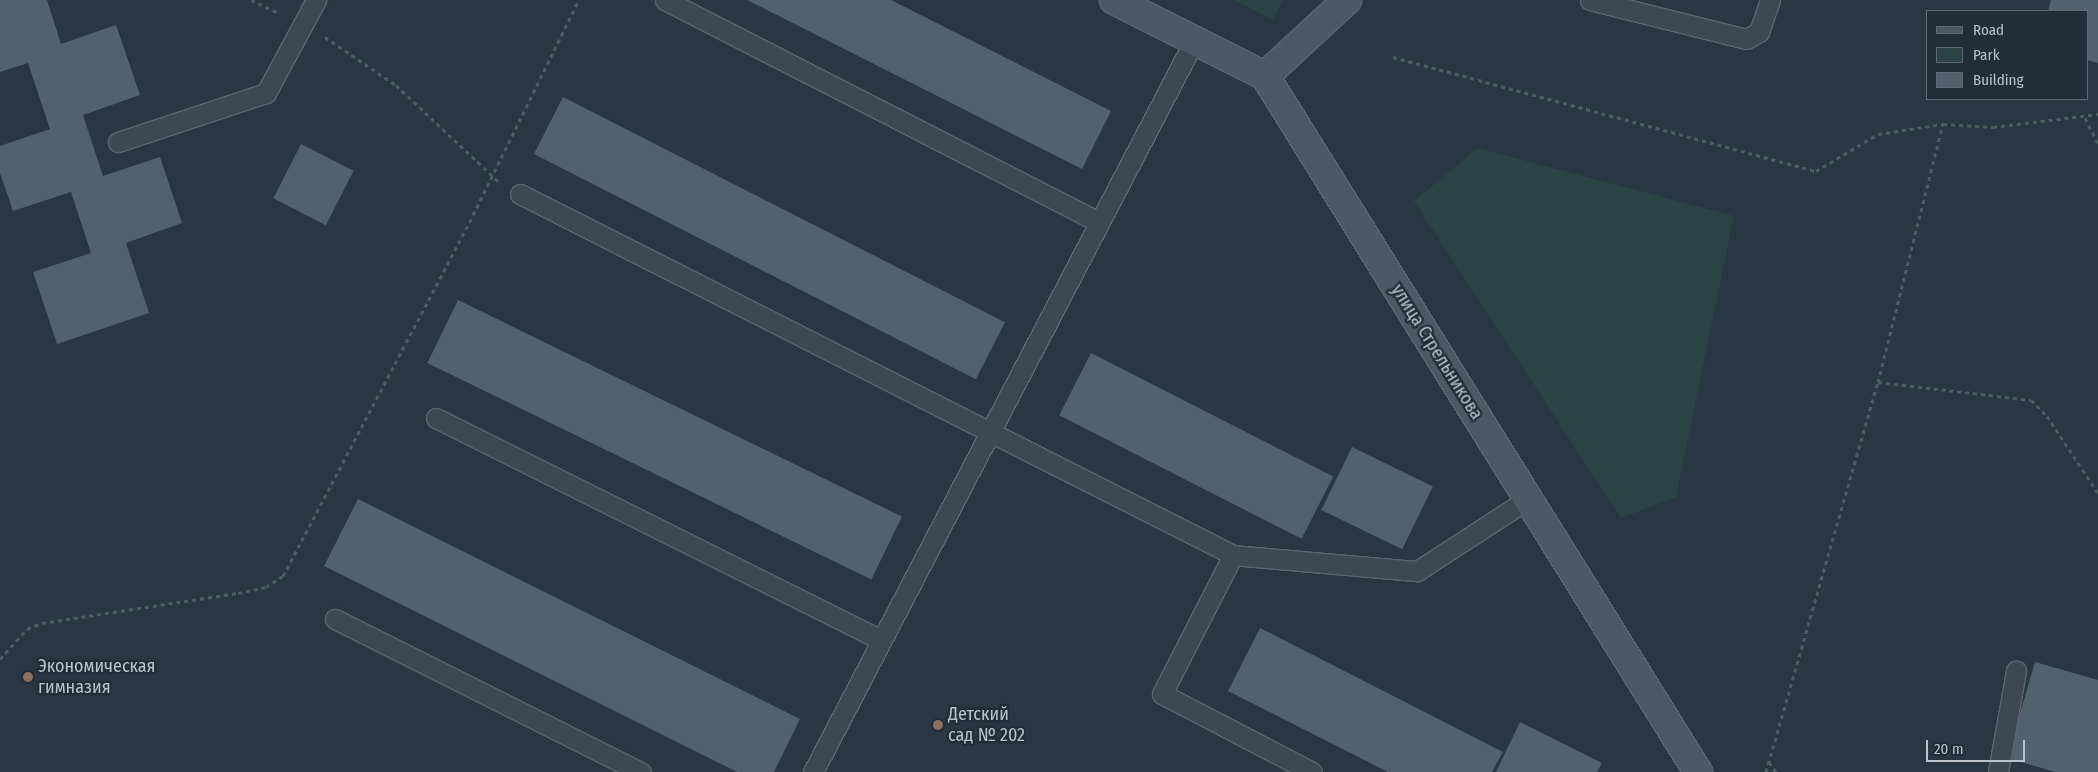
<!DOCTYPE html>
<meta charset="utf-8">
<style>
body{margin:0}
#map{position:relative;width:2098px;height:772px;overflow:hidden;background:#293643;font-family:"Fira Sans Condensed",sans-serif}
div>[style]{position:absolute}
.green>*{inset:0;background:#2b4344}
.building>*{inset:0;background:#52616e;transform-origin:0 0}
.path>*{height:3px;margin-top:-1.5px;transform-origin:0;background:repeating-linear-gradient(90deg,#495f60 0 4px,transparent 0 8px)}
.roads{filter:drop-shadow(1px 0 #5b6670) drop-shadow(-1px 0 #5b6670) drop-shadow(0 1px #5b6670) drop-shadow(0 -1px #5b6670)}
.lane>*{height:19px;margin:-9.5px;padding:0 9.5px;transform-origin:9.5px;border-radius:9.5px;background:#3d4853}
.secondary>*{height:28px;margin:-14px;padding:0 14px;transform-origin:14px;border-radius:14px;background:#4b5865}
.dots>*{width:14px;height:14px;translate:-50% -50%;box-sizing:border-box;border:2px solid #212d38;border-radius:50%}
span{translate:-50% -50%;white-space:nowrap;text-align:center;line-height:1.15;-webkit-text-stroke:4.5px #212d38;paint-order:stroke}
.street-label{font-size:18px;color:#bac3cc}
.poi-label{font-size:18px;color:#bac3cc}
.left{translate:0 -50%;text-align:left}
.legend{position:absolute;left:1926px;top:10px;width:162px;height:90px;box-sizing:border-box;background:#212d38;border:1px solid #5e6973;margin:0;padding:6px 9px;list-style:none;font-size:15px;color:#bac3cc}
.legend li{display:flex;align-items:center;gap:10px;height:25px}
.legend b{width:25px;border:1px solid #5e6973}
.scale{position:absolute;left:1926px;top:740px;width:99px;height:22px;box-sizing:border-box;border:2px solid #bac3cc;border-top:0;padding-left:6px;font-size:15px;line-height:18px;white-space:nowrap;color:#bac3cc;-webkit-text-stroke:4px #212d38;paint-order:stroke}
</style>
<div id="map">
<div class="green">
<div style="clip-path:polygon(1234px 0,1283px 0,1273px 20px)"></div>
<div style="clip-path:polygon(1478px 148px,1734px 216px,1676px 497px,1621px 518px,1414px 201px)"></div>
</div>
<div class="building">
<div style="clip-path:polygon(0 0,47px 0,61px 44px,116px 25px,140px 95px,83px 115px,103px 176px,160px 157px,182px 223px,126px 243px,149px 313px,57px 344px,33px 272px,91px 253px,71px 192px,13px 211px,0 173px,0 146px,50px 129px,28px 63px,0 72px)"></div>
<div style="clip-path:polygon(747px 0,891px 0,1111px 111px,1082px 169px)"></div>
<div style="clip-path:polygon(2051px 0,2098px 0,2098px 63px,2087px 60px,2087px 11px,2048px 11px)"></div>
<div style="left:563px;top:97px;width:496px;height:64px;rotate:27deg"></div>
<div style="left:301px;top:144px;width:59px;height:61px;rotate:27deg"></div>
<div style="left:458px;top:300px;width:494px;height:70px;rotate:26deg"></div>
<div style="left:1091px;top:353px;width:272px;height:70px;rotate:27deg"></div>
<div style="left:1352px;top:447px;width:90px;height:70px;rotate:26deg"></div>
<div style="clip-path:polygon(358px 499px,800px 719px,774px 772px,737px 772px,324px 566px)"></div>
<div style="clip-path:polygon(1260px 628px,1503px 752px,1492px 772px,1388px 772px,1228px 691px)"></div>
<div style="clip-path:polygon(2035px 662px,2098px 680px,2098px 772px,2055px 772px,2007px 758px)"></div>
<div style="clip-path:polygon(1520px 722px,1602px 763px,1597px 772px,1496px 772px)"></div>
</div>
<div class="path">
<div style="left:251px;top:0;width:31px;rotate:25deg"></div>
<div style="left:325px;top:37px;width:86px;rotate:34.1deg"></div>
<div style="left:396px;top:85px;width:140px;rotate:43.3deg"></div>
<div style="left:1393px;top:57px;width:438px;rotate:15.1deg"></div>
<div style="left:1816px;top:171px;width:72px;rotate:-30.8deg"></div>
<div style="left:1878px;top:134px;width:66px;rotate:-8.7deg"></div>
<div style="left:1943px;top:124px;width:50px;rotate:3.4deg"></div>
<div style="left:1993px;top:127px;width:106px;rotate:-7.1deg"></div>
<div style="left:2085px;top:118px;width:28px;rotate:63deg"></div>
<div style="left:1878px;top:382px;width:154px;rotate:6.7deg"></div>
<div style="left:2031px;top:400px;width:23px;rotate:45deg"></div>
<div style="left:2047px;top:416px;width:92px;rotate:56.5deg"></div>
<div style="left:0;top:659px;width:40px;rotate:-48deg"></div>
<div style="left:27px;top:629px;width:16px;rotate:-22deg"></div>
<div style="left:42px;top:623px;width:198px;rotate:-8.7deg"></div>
<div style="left:238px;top:593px;width:29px;rotate:-12deg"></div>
<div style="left:266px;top:587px;width:20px;rotate:-33deg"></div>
<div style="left:283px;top:576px;width:408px;rotate:-62.2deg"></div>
<div style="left:473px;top:215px;width:240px;rotate:-63.8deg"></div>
<div style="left:1769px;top:762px;width:12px;rotate:55deg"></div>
<div style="left:1766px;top:772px;width:406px;rotate:-74deg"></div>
<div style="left:1878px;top:382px;width:266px;rotate:-75.9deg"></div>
</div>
<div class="roads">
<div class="lane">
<div style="left:665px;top:0;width:487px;rotate:27.1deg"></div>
<div style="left:1590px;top:0;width:161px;rotate:14deg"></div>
<div style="left:1746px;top:39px;width:15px;rotate:-28deg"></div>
<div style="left:1759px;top:32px;width:34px;rotate:-71deg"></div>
<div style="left:118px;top:142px;width:156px;rotate:-18.3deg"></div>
<div style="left:266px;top:93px;width:106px;rotate:-61.7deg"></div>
<div style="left:520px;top:194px;width:799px;rotate:26.85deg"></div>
<div style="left:1233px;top:555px;width:185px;rotate:5deg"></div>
<div style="left:1417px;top:571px;width:132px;rotate:-33deg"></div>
<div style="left:436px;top:418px;width:498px;rotate:26.5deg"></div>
<div style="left:1233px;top:555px;width:156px;rotate:117.1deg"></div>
<div style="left:1162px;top:694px;width:169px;rotate:27.5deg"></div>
<div style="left:335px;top:619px;width:342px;rotate:26.6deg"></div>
<div style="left:813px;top:772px;width:824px;rotate:-62.47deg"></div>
<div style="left:1998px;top:772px;width:103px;rotate:-79.9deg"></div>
</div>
<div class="secondary">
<div style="left:1114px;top:0;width:169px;rotate:26.7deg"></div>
<div style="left:1265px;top:76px;width:820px;rotate:58.11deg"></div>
<div style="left:1265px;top:76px;width:112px;rotate:-42.8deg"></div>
</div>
</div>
<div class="dots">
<div style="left:28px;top:677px;background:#8d6e63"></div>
<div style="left:938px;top:725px;background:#8d6e63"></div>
</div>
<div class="street-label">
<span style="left:1437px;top:352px;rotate:58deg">улица Стрельникова</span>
</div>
<div class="poi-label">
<span class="left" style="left:38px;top:677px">Экономическая<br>гимназия</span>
<span class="left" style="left:948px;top:725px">Детский<br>сад № 202</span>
</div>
<ul class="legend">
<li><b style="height:6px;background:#4b5865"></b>Road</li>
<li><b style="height:14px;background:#2b4344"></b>Park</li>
<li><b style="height:14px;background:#52616e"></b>Building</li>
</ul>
<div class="scale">20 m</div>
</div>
